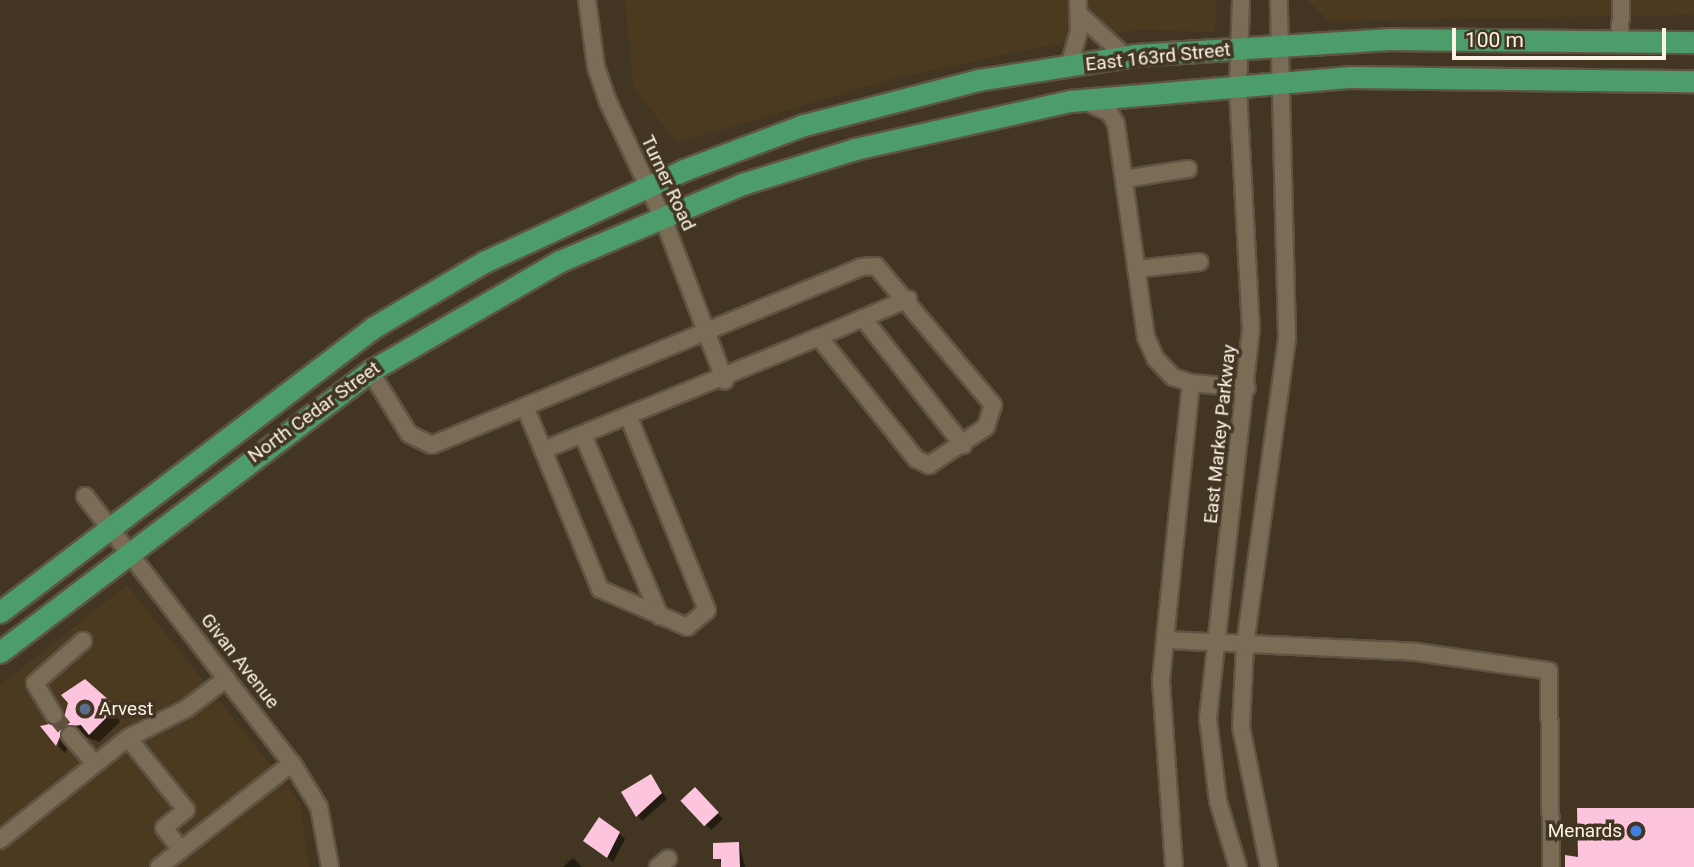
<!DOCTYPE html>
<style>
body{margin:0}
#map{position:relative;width:1694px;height:867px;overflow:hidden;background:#423521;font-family:Roboto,sans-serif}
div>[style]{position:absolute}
.built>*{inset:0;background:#4b3a20}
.shadow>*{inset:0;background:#0007;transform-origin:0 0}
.building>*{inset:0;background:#fcc4dd;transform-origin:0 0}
.minor-tunnel>*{height:16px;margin-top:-8px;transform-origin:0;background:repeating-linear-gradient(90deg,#5e523f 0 16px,transparent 0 24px)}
.roads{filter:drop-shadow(2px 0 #5f5443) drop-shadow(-2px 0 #5f5443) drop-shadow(0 2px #5f5443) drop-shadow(0 -2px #5f5443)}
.minor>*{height:16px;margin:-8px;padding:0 8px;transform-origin:8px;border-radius:8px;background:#7b6c56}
.major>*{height:21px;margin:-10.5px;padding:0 10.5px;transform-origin:10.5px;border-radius:10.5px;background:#4c9d6a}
.dots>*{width:19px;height:19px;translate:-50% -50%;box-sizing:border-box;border:4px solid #423521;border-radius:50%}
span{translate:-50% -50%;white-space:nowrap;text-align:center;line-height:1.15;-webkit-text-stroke:7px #423521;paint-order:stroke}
.street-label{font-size:19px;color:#fcf3e7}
.poi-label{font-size:19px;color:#fcf3e7}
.left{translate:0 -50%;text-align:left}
.right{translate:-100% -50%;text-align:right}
.scale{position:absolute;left:1452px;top:28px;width:214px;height:32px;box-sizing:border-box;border:4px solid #fcf3e7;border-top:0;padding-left:9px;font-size:21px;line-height:24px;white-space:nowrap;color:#fcf3e7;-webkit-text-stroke:5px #423521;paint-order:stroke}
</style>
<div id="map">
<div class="built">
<div style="clip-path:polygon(625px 0,1216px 0,1215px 32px,1138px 30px,1031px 49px,896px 78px,677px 143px,633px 87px)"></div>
<div style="clip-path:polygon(1308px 0,1694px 0,1694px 15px,1329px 21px)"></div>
<div style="clip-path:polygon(127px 585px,300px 802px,309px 867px,0 867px,0 685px)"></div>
</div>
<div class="shadow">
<div style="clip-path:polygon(110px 704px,120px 722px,99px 742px,76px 733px,65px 753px,58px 746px,64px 722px)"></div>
<div style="clip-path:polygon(651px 776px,667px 799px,642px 821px,623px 793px)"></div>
<div style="left:695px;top:789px;width:41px;height:16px;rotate:47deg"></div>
<div style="clip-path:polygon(619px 833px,625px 839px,613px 862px,585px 841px)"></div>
<div style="clip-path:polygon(715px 844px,739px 844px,745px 867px,722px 867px)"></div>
<div style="clip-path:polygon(573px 858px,582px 867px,563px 867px)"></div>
</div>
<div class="building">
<div style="clip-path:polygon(85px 679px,111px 702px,111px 713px,89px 735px,81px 725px,64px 727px,56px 746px,40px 726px,63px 721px,68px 703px,61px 695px)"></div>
<div style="clip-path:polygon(651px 774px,662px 793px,636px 817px,621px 792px)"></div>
<div style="left:695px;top:787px;width:35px;height:20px;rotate:47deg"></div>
<div style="clip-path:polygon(1577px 808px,1694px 808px,1694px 867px,1565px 867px,1565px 855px,1578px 857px)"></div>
<div style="clip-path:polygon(599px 817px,620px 832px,607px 858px,583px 841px)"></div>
<div style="clip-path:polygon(739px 842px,740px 867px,721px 867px,721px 859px,713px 859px,713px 843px)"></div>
</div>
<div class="minor-tunnel">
<div style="left:54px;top:715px;width:26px;rotate:51deg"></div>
</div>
<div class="roads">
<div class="minor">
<div style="left:587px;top:0;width:68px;rotate:82.3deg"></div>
<div style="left:596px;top:67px;width:39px;rotate:71deg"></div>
<div style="left:609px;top:104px;width:126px;rotate:64.7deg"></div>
<div style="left:663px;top:218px;width:174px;rotate:69.2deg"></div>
<div style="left:1080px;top:15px;width:62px;rotate:42.4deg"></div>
<div style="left:1620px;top:42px;width:42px;rotate:-88.6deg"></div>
<div style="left:1069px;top:66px;width:36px;rotate:-74deg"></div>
<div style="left:1079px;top:31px;width:31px;rotate:-92deg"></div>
<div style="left:1083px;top:100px;width:30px;rotate:26deg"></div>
<div style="left:1110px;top:113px;width:13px;rotate:61deg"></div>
<div style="left:1116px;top:124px;width:215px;rotate:82deg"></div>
<div style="left:1146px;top:337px;width:24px;rotate:66deg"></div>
<div style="left:1156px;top:359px;width:25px;rotate:47deg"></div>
<div style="left:1173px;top:377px;width:19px;rotate:18deg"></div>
<div style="left:1191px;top:383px;width:56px;rotate:5.1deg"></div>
<div style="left:1124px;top:179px;width:65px;rotate:-8.9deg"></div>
<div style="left:1136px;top:269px;width:64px;rotate:-6.2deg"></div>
<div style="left:863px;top:318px;width:162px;rotate:51.8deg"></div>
<div style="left:819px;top:337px;width:97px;rotate:-23.1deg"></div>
<div style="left:370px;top:371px;width:74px;rotate:58.2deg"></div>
<div style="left:409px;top:434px;width:25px;rotate:26deg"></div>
<div style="left:432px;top:445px;width:464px;rotate:-22.5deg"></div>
<div style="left:861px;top:267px;width:15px;rotate:-4deg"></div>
<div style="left:876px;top:266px;width:182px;rotate:49.9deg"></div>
<div style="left:993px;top:405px;width:23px;rotate:108deg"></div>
<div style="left:986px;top:427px;width:69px;rotate:146.3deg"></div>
<div style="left:929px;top:465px;width:14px;rotate:-155deg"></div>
<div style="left:916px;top:459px;width:156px;rotate:-128.5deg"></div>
<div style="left:819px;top:337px;width:298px;rotate:157.7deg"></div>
<div style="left:543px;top:450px;width:47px;rotate:-112.7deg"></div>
<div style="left:1191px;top:383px;width:258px;rotate:95.8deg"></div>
<div style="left:1165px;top:640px;width:251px;rotate:2.7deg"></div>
<div style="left:1416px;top:652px;width:134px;rotate:8.1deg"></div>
<div style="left:1549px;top:671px;width:196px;rotate:89.4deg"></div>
<div style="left:583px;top:435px;width:197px;rotate:67deg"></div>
<div style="left:543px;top:450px;width:150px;rotate:67.7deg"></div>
<div style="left:600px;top:589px;width:95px;rotate:23.6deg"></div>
<div style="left:687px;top:627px;width:26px;rotate:-40deg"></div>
<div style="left:707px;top:610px;width:207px;rotate:-112.1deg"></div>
<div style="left:85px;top:496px;width:344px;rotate:52.3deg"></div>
<div style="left:295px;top:768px;width:46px;rotate:58.4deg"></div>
<div style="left:319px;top:807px;width:61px;rotate:79.6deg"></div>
<div style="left:1165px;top:640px;width:41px;rotate:95.6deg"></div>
<div style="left:1161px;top:681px;width:186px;rotate:86deg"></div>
<div style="left:54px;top:715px;width:37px;rotate:-121deg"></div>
<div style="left:35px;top:683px;width:64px;rotate:-41.2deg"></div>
<div style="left:70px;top:735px;width:38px;rotate:49deg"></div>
<div style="left:128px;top:738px;width:92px;rotate:51.1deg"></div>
<div style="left:186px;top:810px;width:28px;rotate:141deg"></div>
<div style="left:164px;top:828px;width:28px;rotate:52deg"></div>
<div style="left:0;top:840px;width:164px;rotate:-38.6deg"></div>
<div style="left:128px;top:738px;width:65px;rotate:-26.6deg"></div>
<div style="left:186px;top:709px;width:51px;rotate:-37.1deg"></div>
<div style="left:159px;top:867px;width:169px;rotate:-38deg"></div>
<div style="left:658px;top:867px;width:13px;rotate:-39deg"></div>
<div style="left:1238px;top:867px;width:69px;rotate:-106.9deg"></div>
<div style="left:1218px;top:801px;width:84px;rotate:-96.9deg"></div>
<div style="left:1208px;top:718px;width:390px;rotate:-83.7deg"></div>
<div style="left:1251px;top:330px;width:243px;rotate:-93.1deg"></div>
<div style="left:1238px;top:87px;width:87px;rotate:-88deg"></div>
<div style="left:1269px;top:867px;width:143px;rotate:-101.3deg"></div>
<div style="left:1241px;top:727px;width:82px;rotate:-87.2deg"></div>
<div style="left:1245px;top:645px;width:311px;rotate:-82.2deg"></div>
<div style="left:1287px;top:337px;width:337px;rotate:-91.4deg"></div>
</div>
<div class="major">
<div style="left:0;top:612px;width:470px;rotate:-37.3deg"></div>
<div style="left:374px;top:327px;width:128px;rotate:-30.6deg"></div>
<div style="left:484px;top:262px;width:220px;rotate:-24.7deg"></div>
<div style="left:684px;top:170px;width:128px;rotate:-20.6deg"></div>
<div style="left:804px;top:125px;width:180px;rotate:-14.5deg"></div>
<div style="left:978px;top:80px;width:159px;rotate:-9deg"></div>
<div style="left:1135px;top:55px;width:256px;rotate:-3.6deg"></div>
<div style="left:1391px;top:39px;width:303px;rotate:0.6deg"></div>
<div style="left:0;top:652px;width:467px;rotate:-37.2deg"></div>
<div style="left:372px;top:370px;width:217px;rotate:-30.1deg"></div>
<div style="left:560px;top:261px;width:198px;rotate:-22.9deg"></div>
<div style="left:742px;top:184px;width:118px;rotate:-17.2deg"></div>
<div style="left:855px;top:149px;width:220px;rotate:-12.6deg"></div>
<div style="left:1070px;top:101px;width:282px;rotate:-4.9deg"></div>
<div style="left:1351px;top:77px;width:343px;rotate:0.7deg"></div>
</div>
</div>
<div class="dots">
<div style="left:85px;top:709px;background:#5c6f8a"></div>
<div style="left:1636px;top:831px;background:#3f7fe0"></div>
</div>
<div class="street-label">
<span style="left:1158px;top:57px;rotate:-6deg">East 163rd Street</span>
<span style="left:668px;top:183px;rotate:65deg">Turner Road</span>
<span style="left:314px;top:412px;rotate:-36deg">North Cedar Street</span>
<span style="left:1220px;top:434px;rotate:-84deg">East Markey Parkway</span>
<span style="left:240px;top:661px;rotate:52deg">Givan Avenue</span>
</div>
<div class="poi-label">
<span class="left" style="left:99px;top:709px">Arvest</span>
<span class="right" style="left:1622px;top:831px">Menards</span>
</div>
<div class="scale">100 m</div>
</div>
